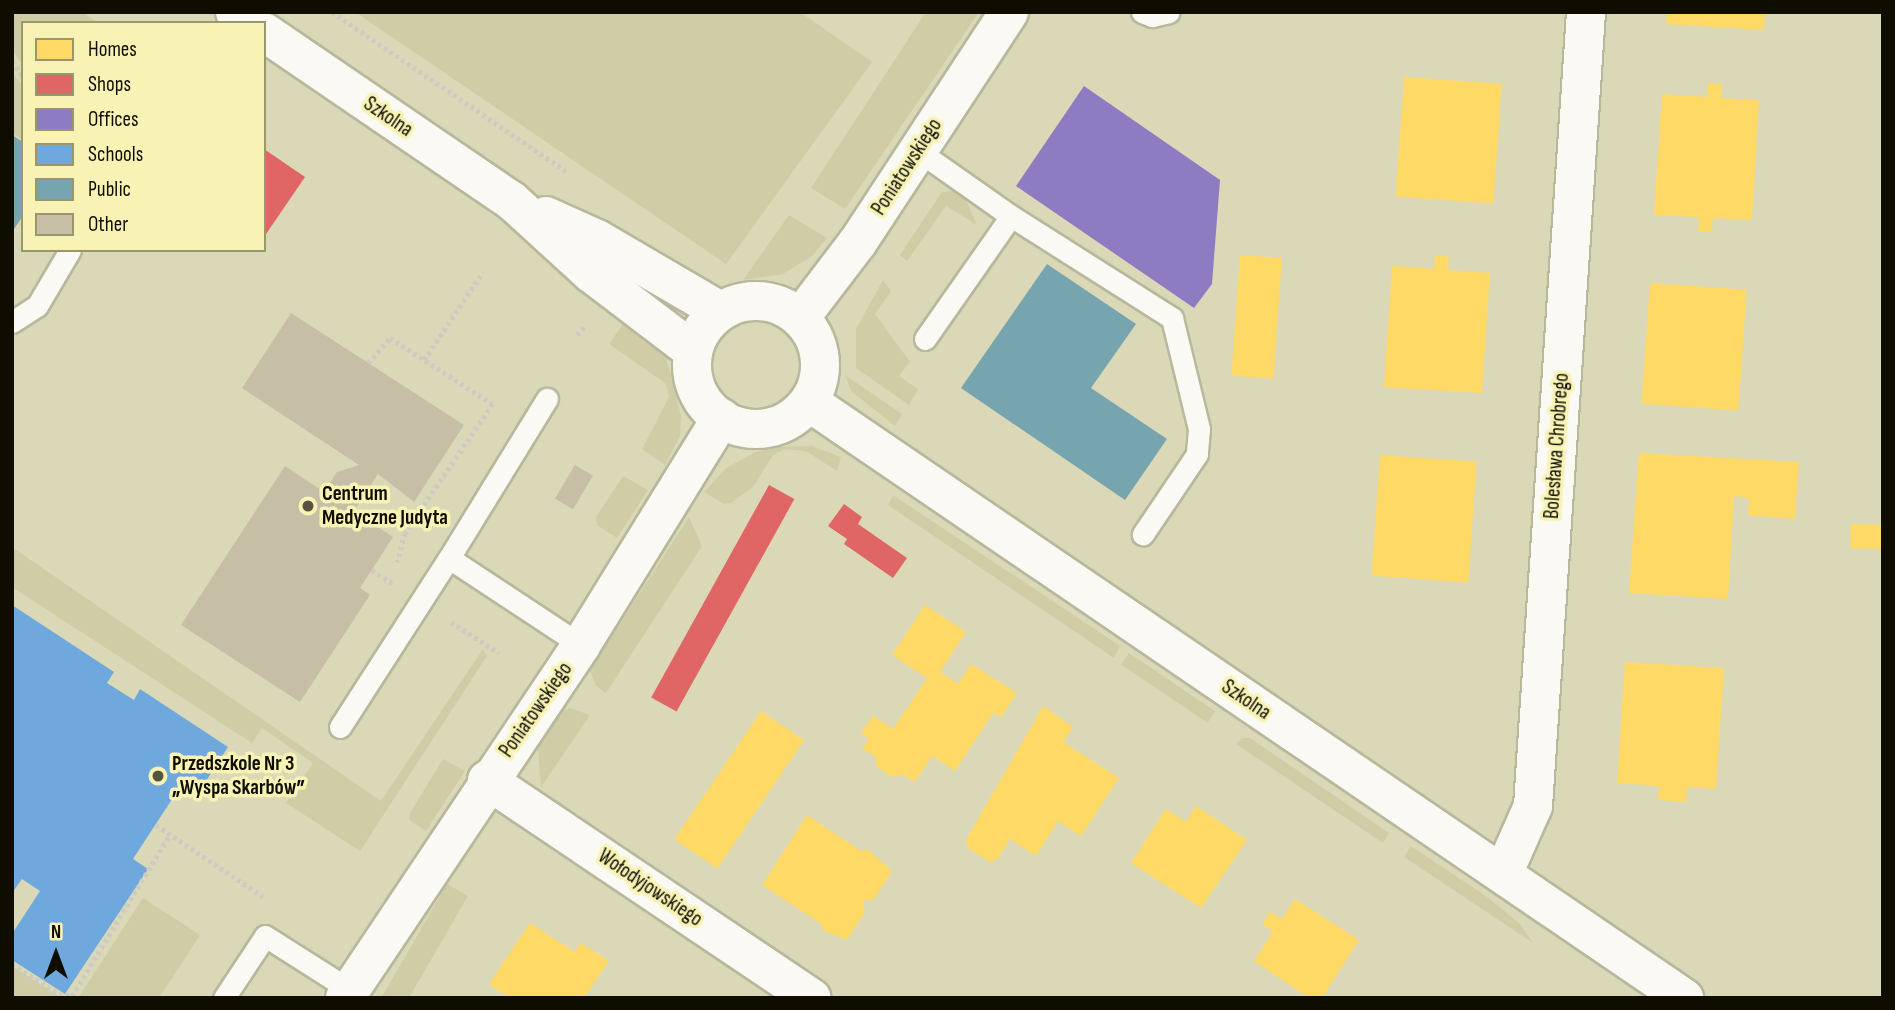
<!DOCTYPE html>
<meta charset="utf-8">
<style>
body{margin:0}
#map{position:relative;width:1895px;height:1010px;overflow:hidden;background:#dbd8b7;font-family:"Sofia Sans Condensed",sans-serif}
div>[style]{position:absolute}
.green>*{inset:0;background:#d0cca6;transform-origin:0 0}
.homes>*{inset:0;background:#ffd966;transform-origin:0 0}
.shops>*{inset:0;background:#e06666;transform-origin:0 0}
.offices>*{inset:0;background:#8e7cc3}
.schools>*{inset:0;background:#6fa8dc}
.public>*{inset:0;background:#76a5af}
.building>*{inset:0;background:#c6bfa5;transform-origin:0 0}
.path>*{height:4.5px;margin-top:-2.25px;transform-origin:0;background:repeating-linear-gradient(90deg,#cccbc2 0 3.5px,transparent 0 7px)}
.roads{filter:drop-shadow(2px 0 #b9b79c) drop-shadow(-2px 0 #b9b79c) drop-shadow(0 2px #b9b79c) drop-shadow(0 -2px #b9b79c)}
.service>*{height:21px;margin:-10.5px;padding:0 10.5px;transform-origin:10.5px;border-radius:10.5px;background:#faf9f4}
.minor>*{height:38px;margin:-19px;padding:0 19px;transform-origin:19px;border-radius:19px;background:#faf9f4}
.minor>.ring{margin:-19px;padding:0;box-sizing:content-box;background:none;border:38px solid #faf9f4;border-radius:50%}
.dots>*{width:19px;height:19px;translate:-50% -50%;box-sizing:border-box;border:4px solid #f8f3b5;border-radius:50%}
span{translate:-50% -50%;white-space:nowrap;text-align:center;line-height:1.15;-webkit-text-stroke:7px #f8f3b5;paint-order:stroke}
.street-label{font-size:21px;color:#0f0c00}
.poi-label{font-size:21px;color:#0f0c00;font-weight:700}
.left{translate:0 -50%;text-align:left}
.frame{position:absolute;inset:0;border:14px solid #0f0c00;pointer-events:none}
.legend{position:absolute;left:21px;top:21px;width:245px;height:231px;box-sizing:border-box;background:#f8f3b5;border:2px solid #9b976d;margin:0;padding:9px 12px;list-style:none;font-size:21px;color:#0f0c00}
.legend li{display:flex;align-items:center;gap:14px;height:35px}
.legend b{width:35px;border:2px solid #9b976d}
.north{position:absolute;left:21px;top:919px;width:70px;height:70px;-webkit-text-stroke:5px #f8f3b5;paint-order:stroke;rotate:0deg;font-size:19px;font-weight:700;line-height:28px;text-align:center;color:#0f0c00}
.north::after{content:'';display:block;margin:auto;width:24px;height:32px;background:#0f0c00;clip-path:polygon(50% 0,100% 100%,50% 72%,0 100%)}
</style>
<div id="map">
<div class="green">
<div style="clip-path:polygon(12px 12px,82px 12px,98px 23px,23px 23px,23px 65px,12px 50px)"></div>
<div style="clip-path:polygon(355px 12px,800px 12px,872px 62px,726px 264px)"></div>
<div style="clip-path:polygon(926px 12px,979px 12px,845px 209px,811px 188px)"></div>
<div style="clip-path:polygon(12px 72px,23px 87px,23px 140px,12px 133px)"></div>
<div style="clip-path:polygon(953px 191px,965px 198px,977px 225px,946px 206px,907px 261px,900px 255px,942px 192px)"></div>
<div style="clip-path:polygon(789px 215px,827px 238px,812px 256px,783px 274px,743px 280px)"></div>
<div style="clip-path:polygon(883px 280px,891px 291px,875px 314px,910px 362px,899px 376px,918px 389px,909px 405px,856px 368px,856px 329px)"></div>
<div style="clip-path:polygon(629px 315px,664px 348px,681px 416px,680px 436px,665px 465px,642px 449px,669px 397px,665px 383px,609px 344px)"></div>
<div style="clip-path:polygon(845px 375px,902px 414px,895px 426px,851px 391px)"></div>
<div style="clip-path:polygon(812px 446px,841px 457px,837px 471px,806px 451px,785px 449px,773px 455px,753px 487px,731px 503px,724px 504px,704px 492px,726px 468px,756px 452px,780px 447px)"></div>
<div style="clip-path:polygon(623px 476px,648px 490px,617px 538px,598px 526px,596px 517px)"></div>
<div style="clip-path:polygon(893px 495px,1120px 646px,1114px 658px,888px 505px)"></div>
<div style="clip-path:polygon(689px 517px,702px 546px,606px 693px,596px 686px,590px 670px)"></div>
<div style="clip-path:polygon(12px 547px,381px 801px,483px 649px,487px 656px,360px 851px,286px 803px,313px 763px,262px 728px,252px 743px,12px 587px)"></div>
<div style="left:1129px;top:653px;width:104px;height:14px;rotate:34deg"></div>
<div style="clip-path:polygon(570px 708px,590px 715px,541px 787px,538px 749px,561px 711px)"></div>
<div style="clip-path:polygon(1242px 738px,1250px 738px,1389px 833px,1383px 843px,1236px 744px)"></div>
<div style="clip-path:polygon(443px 759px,465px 771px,426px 831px,409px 820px,410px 813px)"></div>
<div style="clip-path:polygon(1411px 846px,1486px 896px,1520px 924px,1533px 943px,1404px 857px)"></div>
<div style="left:447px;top:884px;width:24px;height:136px;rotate:30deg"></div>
<div style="clip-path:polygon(143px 898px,200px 935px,159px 998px,78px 998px)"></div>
<div style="clip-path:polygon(12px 966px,60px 997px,70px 998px,12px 998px)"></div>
</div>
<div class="homes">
<div style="clip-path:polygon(1667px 12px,1765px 12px,1764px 30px,1666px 24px)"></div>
<div style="left:1404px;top:77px;width:98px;height:120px;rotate:4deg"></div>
<div style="clip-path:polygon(1708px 83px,1722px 84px,1721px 98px,1759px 100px,1752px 220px,1713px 218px,1712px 231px,1698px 231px,1699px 217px,1654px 215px,1662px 94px,1707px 97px)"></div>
<div style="left:1240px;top:255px;width:42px;height:121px;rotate:4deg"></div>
<div style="clip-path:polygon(1435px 255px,1449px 257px,1448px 270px,1490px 273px,1482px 393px,1384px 387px,1392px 266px,1434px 269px)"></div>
<div style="left:1650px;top:283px;width:97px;height:121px;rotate:4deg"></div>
<div style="clip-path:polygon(1639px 453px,1799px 462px,1795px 519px,1748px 515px,1749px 498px,1734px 496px,1728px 599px,1629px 593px)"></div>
<div style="left:1380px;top:455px;width:97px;height:121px;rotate:4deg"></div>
<div style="left:1851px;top:524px;width:32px;height:24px;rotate:2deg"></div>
<div style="clip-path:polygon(925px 605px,966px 632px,940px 672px,958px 684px,971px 664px,1017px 693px,1001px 717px,993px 713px,955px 771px,932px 756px,915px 782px,903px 775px,892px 777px,877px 767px,875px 756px,862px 749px,869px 739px,861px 733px,873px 716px,893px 729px,927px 678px,892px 655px)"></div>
<div style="clip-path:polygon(1625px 662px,1724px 668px,1716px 789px,1687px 787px,1686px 802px,1658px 800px,1659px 786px,1617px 783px)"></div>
<div style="clip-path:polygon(1043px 706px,1073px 727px,1063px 742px,1119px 778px,1081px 836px,1058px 821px,1036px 856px,1010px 839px,997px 860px,990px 862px,968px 848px,966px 840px)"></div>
<div style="left:761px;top:711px;width:52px;height:155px;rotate:34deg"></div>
<div style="clip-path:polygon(1196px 806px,1247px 840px,1201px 908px,1131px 863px,1166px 809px,1186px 822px)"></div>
<div style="clip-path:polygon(807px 815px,861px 851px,867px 849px,892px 871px,874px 899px,863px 901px,865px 912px,847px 940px,824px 931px,820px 923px,762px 885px)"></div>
<div style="clip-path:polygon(1295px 899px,1359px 940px,1322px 998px,1309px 998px,1254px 961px,1273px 932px,1262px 924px,1270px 912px,1282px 919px)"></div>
<div style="clip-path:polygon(530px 923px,575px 952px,581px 943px,609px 961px,584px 998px,509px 998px,489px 984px)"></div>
</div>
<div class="shops">
<div style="clip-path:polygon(264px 149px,305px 177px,264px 237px)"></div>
<div style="left:769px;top:485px;width:29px;height:243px;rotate:29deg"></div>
<div style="clip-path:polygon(844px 504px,862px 517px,858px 524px,907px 558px,893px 578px,844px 544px,847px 539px,828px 526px)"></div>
</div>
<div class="offices">
<div style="clip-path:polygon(1084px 86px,1220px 180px,1212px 284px,1194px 308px,1016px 186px)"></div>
</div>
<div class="schools">
<div style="clip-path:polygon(12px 605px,114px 672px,107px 683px,134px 700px,140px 689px,228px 747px,195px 798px,180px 787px,133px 859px,148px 869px,65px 994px,12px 960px,12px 934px,40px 891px,22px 879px,12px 893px)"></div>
</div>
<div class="public">
<div style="clip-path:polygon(12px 135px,23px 142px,23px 216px,12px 232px)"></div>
<div style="clip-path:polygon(1047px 264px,1136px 324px,1091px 388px,1167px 439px,1125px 500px,961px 388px)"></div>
</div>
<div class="building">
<div style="clip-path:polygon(291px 313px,464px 425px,414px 502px,378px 474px,354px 511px,393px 537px,360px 588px,370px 595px,300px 702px,181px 625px,285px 466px,324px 492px,337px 472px,359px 465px,242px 388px)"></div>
<div style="left:575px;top:465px;width:21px;height:39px;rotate:31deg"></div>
</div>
<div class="path">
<div style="left:332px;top:12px;width:287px;rotate:34.2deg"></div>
<div style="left:12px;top:61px;width:19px;rotate:54deg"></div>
<div style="left:577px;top:335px;width:11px;rotate:-49deg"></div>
<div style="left:424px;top:360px;width:106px;rotate:-56.2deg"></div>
<div style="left:368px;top:363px;width:33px;rotate:-49deg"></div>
<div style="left:390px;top:338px;width:122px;rotate:32.7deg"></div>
<div style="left:493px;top:404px;width:156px;rotate:124.3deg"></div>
<div style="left:405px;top:533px;width:30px;rotate:104deg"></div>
<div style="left:372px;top:570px;width:24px;rotate:33deg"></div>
<div style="left:451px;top:622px;width:57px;rotate:32.9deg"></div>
<div style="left:156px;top:825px;width:130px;rotate:33.7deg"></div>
<div style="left:12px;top:964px;width:56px;rotate:32.6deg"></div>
<div style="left:59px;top:994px;width:13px;rotate:9deg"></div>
<div style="left:72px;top:996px;width:189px;rotate:-58.8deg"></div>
</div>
<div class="roads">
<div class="service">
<div style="left:1142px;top:12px;width:11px;rotate:22deg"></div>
<div style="left:1152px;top:16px;width:17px;rotate:-13deg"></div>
<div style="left:917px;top:150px;width:115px;rotate:35.1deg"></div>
<div style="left:1011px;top:216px;width:150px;rotate:125deg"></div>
<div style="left:1011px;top:216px;width:191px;rotate:32.4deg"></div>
<div style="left:1172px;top:318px;width:114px;rotate:76.3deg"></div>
<div style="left:1199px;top:429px;width:25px;rotate:95deg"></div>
<div style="left:1197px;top:454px;width:97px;rotate:124deg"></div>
<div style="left:12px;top:322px;width:30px;rotate:-33deg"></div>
<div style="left:37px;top:306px;width:65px;rotate:-59.5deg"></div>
<div style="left:449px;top:558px;width:187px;rotate:-58.4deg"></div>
<div style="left:340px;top:727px;width:201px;rotate:-57.2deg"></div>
<div style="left:449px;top:558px;width:158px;rotate:33.4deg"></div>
<div style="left:224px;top:998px;width:74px;rotate:-56.5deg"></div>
<div style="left:265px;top:936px;width:101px;rotate:32.4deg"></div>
</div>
<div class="minor">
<div style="left:235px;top:12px;width:19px;rotate:36deg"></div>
<div style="left:264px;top:32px;width:300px;rotate:34.3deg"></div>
<div style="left:512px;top:201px;width:108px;rotate:42.4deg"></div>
<div style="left:592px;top:274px;width:127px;rotate:37.3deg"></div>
<div style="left:546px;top:216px;width:56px;rotate:24.3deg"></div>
<div style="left:597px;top:239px;width:143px;rotate:30.3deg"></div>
<div class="ring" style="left:692px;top:301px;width:90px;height:90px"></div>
<div style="left:800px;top:318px;width:96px;rotate:-52.7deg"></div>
<div style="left:858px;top:242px;width:275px;rotate:-56.7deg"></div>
<div style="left:809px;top:402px;width:1059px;rotate:34.26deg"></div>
<div style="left:487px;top:780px;width:391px;rotate:33.9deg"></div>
<div style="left:1503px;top:874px;width:74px;rotate:-66.2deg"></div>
<div style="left:1533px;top:806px;width:796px;rotate:-86.18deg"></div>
<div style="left:345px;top:998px;width:425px;rotate:-56.2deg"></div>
<div style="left:581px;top:645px;width:267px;rotate:-58.3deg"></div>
</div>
</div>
<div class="dots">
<div style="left:308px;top:506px;background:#565340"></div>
<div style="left:158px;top:776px;background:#565340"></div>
</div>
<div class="street-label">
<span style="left:388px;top:117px;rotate:34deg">Szkolna</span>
<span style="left:907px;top:167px;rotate:-57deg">Poniatowskiego</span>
<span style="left:1557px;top:446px;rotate:-86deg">Bolesława Chrobrego</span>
<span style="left:1246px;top:700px;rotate:34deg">Szkolna</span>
<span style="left:536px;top:710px;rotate:-55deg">Poniatowskiego</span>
<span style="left:650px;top:888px;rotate:34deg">Wołodyjowskiego</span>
</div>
<div class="poi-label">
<span class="left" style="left:322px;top:506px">Centrum<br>Medyczne Judyta</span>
<span class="left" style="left:172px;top:776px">Przedszkole Nr 3<br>„Wyspa Skarbów”</span>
</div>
<div class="frame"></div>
<ul class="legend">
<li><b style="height:19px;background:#ffd966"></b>Homes</li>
<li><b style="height:19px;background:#e06666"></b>Shops</li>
<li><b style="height:19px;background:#8e7cc3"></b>Offices</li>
<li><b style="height:19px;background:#6fa8dc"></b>Schools</li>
<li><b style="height:19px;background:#76a5af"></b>Public</li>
<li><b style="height:19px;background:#c6bfa5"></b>Other</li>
</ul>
<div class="north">N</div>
</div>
